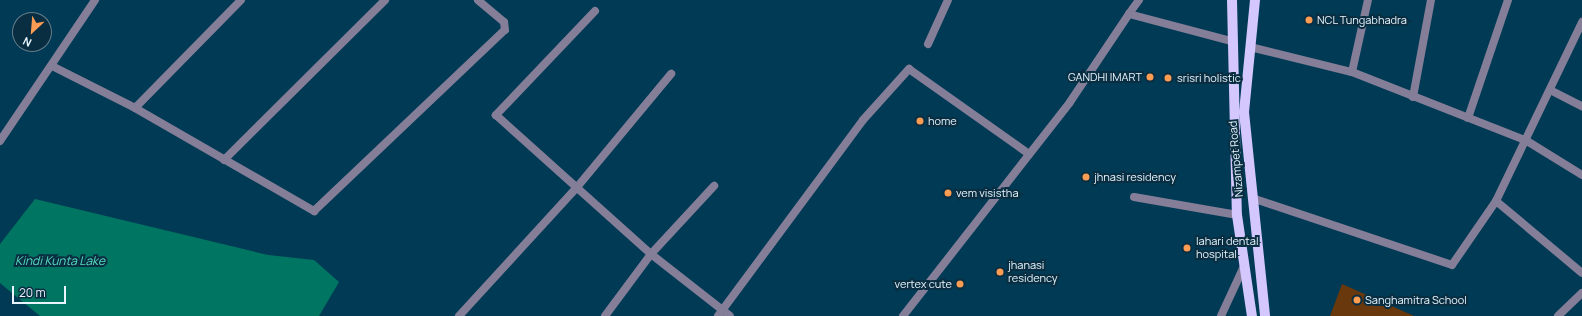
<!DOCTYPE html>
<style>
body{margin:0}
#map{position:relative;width:1582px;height:316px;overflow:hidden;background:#003a54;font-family:Manrope,sans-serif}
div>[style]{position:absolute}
.green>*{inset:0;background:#6a380d}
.water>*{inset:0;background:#007662}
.minor>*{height:8px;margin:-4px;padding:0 4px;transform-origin:4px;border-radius:4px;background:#847e98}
.tertiary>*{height:8px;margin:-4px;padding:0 4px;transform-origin:4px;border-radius:4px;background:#847e98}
.primary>*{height:10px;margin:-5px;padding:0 5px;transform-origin:5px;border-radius:5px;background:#d3c7fd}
.dots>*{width:11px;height:11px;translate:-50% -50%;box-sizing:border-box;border:2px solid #0a2e41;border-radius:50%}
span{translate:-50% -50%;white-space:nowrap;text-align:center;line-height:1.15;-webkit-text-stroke:4px #0a2e41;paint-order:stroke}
.poi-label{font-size:11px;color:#e8f5fe}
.left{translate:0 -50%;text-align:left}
.right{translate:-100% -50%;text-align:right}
.street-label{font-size:11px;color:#e8f5fe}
.water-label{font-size:12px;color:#58dec0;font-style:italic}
.north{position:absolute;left:12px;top:12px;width:40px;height:40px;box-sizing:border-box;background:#0a2e41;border:1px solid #637e8d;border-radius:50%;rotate:206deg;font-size:11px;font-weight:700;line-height:16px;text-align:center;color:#e8f5fe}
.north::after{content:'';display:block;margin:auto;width:14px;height:18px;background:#fd9d54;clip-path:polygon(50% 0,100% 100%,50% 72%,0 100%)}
.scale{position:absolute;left:12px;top:286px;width:54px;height:18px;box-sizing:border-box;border:2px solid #e8f5fe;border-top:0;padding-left:5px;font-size:12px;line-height:14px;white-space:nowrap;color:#e8f5fe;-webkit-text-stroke:3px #0a2e41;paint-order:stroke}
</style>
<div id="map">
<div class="green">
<div style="clip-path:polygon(1342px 284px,1414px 316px,1330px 316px)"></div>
</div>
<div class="water">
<div style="clip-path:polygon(35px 199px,268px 255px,314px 260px,339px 282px,319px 316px,40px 316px,0 283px,0 244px)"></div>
</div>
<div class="minor">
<div style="left:1139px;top:0;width:17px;rotate:126deg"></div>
<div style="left:1129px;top:14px;width:106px;rotate:14.8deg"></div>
<div style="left:595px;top:11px;width:144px;rotate:133.6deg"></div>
<div style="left:496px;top:115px;width:208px;rotate:41.9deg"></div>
<div style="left:651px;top:254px;width:100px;rotate:38.1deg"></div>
<div style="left:928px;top:44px;width:48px;rotate:-65.6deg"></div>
<div style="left:1250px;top:47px;width:105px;rotate:13.8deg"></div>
<div style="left:1352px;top:72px;width:188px;rotate:21.5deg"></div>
<div style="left:1527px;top:141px;width:65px;rotate:31.7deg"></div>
<div style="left:52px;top:66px;width:93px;rotate:26.8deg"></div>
<div style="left:135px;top:108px;width:207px;rotate:29.9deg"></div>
<div style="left:314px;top:211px;width:263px;rotate:-43.5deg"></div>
<div style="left:505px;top:30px;width:8px;rotate:-97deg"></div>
<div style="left:504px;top:22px;width:34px;rotate:-140deg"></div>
<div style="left:1352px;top:72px;width:74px;rotate:-77.5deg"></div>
<div style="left:1550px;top:90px;width:36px;rotate:27deg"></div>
<div style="left:1413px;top:97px;width:99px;rotate:-79.5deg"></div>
<div style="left:135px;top:108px;width:151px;rotate:-45.5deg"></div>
<div style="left:1468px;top:118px;width:125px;rotate:-71.3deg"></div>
<div style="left:224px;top:160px;width:227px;rotate:-44.8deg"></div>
<div style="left:1134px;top:197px;width:105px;rotate:9.9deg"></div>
<div style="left:1252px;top:198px;width:211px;rotate:18.5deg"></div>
<div style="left:1452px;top:265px;width:78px;rotate:-55.5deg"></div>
<div style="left:1496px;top:201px;width:199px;rotate:-64.3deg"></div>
<div style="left:1496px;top:201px;width:112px;rotate:39.9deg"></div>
<div style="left:459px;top:316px;width:176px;rotate:-47.5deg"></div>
<div style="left:578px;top:186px;width:146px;rotate:-50.3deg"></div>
<div style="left:605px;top:316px;width:77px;rotate:-53.4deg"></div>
<div style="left:651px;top:254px;width:93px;rotate:-47.2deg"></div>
<div style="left:718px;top:316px;width:244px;rotate:-53.5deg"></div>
<div style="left:863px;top:120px;width:69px;rotate:-48deg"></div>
<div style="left:909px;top:69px;width:147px;rotate:35.3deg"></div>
<div style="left:903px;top:316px;width:271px;rotate:-52deg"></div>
<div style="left:1070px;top:102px;width:106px;rotate:-56.2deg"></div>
<div style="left:1221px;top:316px;width:57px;rotate:-65.2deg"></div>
<div style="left:1558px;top:316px;width:33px;rotate:-44deg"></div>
</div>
<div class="tertiary">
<div style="left:0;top:141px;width:170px;rotate:-56deg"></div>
</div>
<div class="primary">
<div style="left:1232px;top:0;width:215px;rotate:88.7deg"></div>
<div style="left:1237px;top:215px;width:102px;rotate:81.6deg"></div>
<div style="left:1255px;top:0;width:113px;rotate:95.6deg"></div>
<div style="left:1244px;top:112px;width:205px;rotate:84.1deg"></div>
</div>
<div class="dots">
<div style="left:1309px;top:20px;background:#fd9d54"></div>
<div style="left:1150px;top:77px;background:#fd9d54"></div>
<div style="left:1168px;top:78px;background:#fd9d54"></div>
<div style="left:920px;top:121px;background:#fd9d54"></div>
<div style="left:1086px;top:177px;background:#fd9d54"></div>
<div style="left:948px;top:193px;background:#fd9d54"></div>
<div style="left:1187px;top:248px;background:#fd9d54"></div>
<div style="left:1000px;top:272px;background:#fd9d54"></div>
<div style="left:960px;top:284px;background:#fd9d54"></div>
<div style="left:1357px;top:300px;background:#fd9d54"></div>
</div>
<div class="poi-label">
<span class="left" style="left:1317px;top:20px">NCL Tungabhadra</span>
<span class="right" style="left:1142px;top:77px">GANDHI IMART</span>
<span class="left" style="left:1177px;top:78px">srisri holistic</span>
<span class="left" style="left:928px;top:121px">home</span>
<span class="left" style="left:1094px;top:177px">jhnasi residency</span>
<span class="left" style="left:956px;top:193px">vem visistha</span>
<span class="left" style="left:1196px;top:248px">lahari dental<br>hospital</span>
<span class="left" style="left:1008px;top:272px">jhanasi<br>residency</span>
<span class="right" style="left:952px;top:284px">vertex cute</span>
<span class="left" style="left:1365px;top:300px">Sanghamitra School</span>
</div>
<div class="street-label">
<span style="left:1236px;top:159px;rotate:-95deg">Nizampet Road</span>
</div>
<div class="water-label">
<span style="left:60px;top:261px">Kindi Kunta Lake</span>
</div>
<div class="north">N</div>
<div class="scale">20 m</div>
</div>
